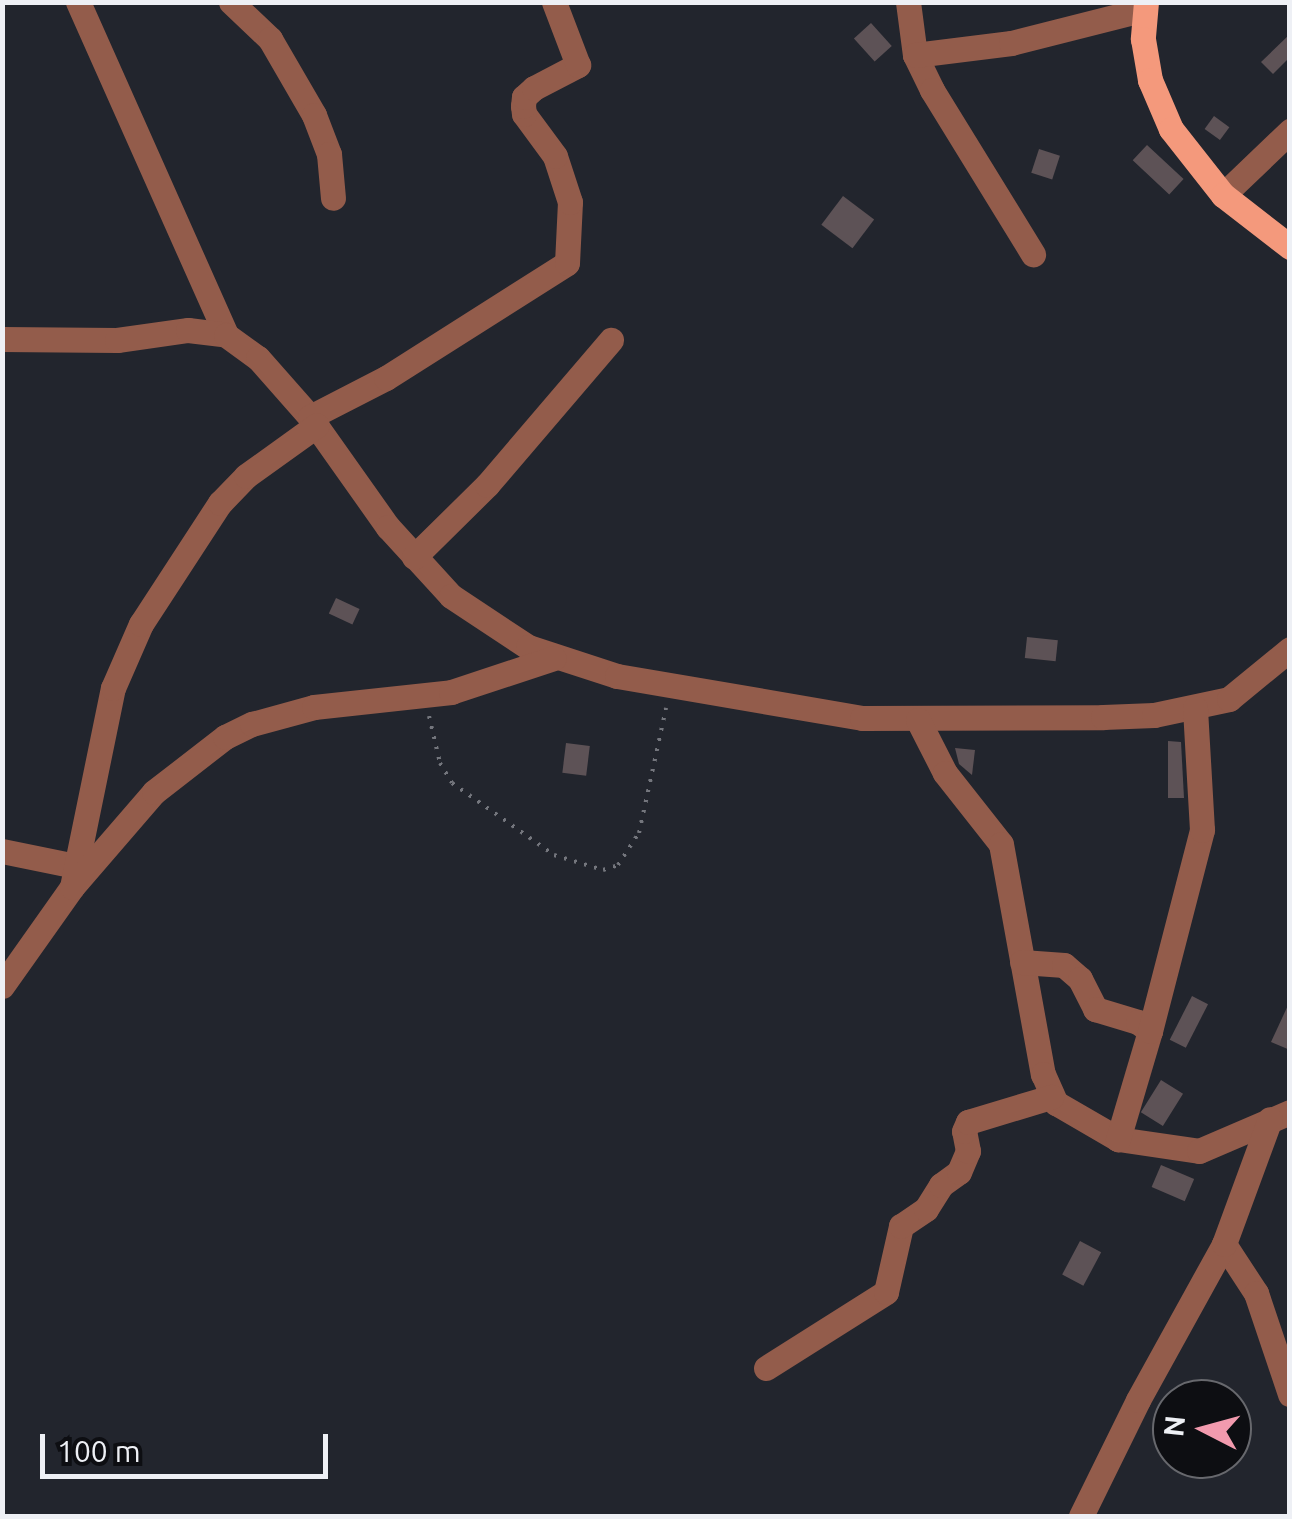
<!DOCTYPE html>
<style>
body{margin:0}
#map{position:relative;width:1292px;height:1519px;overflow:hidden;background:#22252d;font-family:Ubuntu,sans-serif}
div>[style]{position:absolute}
.building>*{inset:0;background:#5d5256;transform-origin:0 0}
.path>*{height:4px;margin-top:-2px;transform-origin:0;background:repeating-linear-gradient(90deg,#74767d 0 2.5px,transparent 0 10.5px)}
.minor>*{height:25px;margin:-12.5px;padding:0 12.5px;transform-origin:12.5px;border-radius:12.5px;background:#935c4b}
.major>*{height:25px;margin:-12.5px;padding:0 12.5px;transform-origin:12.5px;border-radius:12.5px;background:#f4997c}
span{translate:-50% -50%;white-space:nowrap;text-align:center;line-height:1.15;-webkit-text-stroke:8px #0d0e12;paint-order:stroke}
.frame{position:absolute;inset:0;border:5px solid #eef0f5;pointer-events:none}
.north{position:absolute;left:1152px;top:1379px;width:100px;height:100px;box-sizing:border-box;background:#0d0e12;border:2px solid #67686d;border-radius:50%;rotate:276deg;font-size:28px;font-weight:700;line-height:40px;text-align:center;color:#eef0f5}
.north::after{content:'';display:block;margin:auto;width:35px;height:45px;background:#f29aae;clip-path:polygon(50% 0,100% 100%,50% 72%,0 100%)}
.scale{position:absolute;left:40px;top:1434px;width:288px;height:45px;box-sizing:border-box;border:5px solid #eef0f5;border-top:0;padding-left:12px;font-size:30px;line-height:35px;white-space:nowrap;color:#eef0f5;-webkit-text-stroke:8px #0d0e12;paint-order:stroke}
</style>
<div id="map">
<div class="building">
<div style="left:871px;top:23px;width:31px;height:23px;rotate:48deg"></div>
<div style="clip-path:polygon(1290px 34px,1290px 57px,1273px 74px,1261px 62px)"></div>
<div style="left:1214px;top:116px;width:19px;height:16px;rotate:36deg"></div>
<div style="left:1147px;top:145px;width:50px;height:21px;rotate:43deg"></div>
<div style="left:1039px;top:149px;width:22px;height:25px;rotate:18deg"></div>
<div style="left:843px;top:196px;width:39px;height:36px;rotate:37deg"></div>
<div style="left:336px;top:598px;width:26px;height:17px;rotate:25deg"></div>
<div style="left:1027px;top:637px;width:31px;height:21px;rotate:6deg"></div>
<div style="clip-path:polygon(1168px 741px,1181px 742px,1184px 798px,1168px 798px)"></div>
<div style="left:566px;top:743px;width:24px;height:30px;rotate:7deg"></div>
<div style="clip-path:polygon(955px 748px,975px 750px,972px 775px,959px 764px)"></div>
<div style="left:1192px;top:996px;width:18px;height:49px;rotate:27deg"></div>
<div style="clip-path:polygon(1290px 1001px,1290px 1050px,1271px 1042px)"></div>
<div style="left:1161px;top:1080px;width:26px;height:38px;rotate:32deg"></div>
<div style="left:1161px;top:1165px;width:36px;height:24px;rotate:23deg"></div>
<div style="left:1080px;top:1241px;width:24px;height:38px;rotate:28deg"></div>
</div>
<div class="path">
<div style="left:429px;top:716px;width:48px;rotate:76.8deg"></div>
<div style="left:440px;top:763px;width:23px;rotate:59deg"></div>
<div style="left:452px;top:783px;width:125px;rotate:35.2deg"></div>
<div style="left:554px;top:855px;width:51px;rotate:17deg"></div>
<div style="left:603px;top:870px;width:16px;rotate:-18deg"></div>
<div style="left:618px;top:865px;width:38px;rotate:-57deg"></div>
<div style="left:639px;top:833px;width:128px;rotate:-77.8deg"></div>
</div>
<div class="minor">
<div style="left:78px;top:2px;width:364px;rotate:66deg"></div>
<div style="left:231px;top:2px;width:54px;rotate:43.5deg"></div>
<div style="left:270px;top:39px;width:88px;rotate:59.9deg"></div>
<div style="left:314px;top:115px;width:42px;rotate:69deg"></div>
<div style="left:329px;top:154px;width:44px;rotate:84.8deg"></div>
<div style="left:908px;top:2px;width:53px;rotate:82.5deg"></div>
<div style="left:915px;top:55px;width:39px;rotate:64deg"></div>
<div style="left:932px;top:90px;width:193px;rotate:58.4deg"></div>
<div style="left:915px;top:55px;width:97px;rotate:-7.1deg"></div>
<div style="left:1011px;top:43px;width:138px;rotate:-14.2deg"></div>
<div style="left:1223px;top:195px;width:93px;rotate:-43.7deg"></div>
<div style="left:2px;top:339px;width:115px;rotate:0.5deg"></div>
<div style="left:117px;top:340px;width:72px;rotate:-8deg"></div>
<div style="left:188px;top:330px;width:38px;rotate:7deg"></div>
<div style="left:226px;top:335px;width:39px;rotate:36deg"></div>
<div style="left:258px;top:358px;width:79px;rotate:48.6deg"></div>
<div style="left:310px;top:417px;width:135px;rotate:54.7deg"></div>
<div style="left:388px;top:527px;width:93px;rotate:47.6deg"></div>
<div style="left:451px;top:596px;width:92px;rotate:33.5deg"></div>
<div style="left:528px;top:647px;width:94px;rotate:18deg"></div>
<div style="left:617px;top:676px;width:249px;rotate:9.7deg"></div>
<div style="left:862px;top:718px;width:241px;rotate:-0.2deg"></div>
<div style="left:1103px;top:717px;width:51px;rotate:-2.2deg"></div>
<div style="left:1154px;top:715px;width:77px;rotate:-12deg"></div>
<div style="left:1229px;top:699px;width:79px;rotate:-39.3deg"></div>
<div style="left:310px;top:417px;width:85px;rotate:-27.2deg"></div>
<div style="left:386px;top:378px;width:214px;rotate:-32.4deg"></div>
<div style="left:567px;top:263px;width:61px;rotate:-87.2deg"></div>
<div style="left:570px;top:202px;width:48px;rotate:-108.1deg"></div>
<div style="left:555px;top:156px;width:52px;rotate:-126.4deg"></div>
<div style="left:524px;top:114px;width:8px;rotate:-97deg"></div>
<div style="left:523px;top:106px;width:9px;rotate:-84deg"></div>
<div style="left:524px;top:97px;width:13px;rotate:-42deg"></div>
<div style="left:534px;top:88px;width:50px;rotate:-27.6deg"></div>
<div style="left:578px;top:65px;width:67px;rotate:-110.9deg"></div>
<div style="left:414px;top:557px;width:103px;rotate:-44.6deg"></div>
<div style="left:487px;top:485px;width:191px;rotate:-49.5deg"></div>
<div style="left:918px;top:720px;width:59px;rotate:63deg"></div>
<div style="left:945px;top:773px;width:90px;rotate:51.7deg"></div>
<div style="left:1001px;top:844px;width:234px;rotate:79.7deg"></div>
<div style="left:1043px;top:1074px;width:32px;rotate:66deg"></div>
<div style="left:1056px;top:1103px;width:72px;rotate:30.1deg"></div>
<div style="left:1118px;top:1139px;width:82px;rotate:8.4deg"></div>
<div style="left:1199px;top:1151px;width:99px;rotate:-23.2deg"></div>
<div style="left:2px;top:851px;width:75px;rotate:11.6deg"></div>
<div style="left:72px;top:887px;width:203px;rotate:-78.4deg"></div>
<div style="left:113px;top:688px;width:70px;rotate:-66.4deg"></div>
<div style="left:141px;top:624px;width:145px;rotate:-56.9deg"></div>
<div style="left:220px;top:503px;width:37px;rotate:-46deg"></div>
<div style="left:246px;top:476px;width:87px;rotate:-35.7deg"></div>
<div style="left:1022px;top:962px;width:42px;rotate:4.1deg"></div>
<div style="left:1064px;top:965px;width:21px;rotate:41deg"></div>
<div style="left:1080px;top:979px;width:34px;rotate:63deg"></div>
<div style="left:1095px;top:1009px;width:45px;rotate:16.8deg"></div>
<div style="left:1138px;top:1022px;width:15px;rotate:37deg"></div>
<div style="left:1150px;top:1031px;width:113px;rotate:106.5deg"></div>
<div style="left:2px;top:986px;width:121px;rotate:-54.7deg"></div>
<div style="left:72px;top:887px;width:125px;rotate:-49.2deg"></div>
<div style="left:154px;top:792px;width:90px;rotate:-37.8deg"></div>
<div style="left:225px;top:737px;width:30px;rotate:-26deg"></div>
<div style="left:252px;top:724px;width:64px;rotate:-15.3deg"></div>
<div style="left:314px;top:707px;width:138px;rotate:-6.2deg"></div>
<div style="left:451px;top:692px;width:108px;rotate:-18.3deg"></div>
<div style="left:1150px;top:1031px;width:208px;rotate:-75.5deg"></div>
<div style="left:1202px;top:830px;width:122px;rotate:-93.3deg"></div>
<div style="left:1224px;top:1244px;width:59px;rotate:56.9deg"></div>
<div style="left:1256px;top:1293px;width:107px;rotate:71.4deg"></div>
<div style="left:766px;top:1368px;width:142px;rotate:-32.3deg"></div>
<div style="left:886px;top:1292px;width:68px;rotate:-77.2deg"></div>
<div style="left:901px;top:1226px;width:30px;rotate:-34deg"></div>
<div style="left:926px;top:1209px;width:28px;rotate:-58deg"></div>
<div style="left:941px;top:1185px;width:22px;rotate:-36deg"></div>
<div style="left:959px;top:1172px;width:23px;rotate:-67deg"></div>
<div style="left:968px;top:1151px;width:20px;rotate:-101deg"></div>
<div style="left:964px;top:1131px;width:10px;rotate:-66deg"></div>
<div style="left:968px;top:1122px;width:87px;rotate:-16.8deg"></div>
<div style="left:1081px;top:1516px;width:129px;rotate:-63.8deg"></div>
<div style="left:1138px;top:1400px;width:178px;rotate:-61.1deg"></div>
<div style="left:1224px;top:1244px;width:133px;rotate:-69.8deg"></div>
</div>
<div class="major">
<div style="left:1146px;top:2px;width:37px;rotate:95deg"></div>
<div style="left:1143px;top:39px;width:42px;rotate:80.3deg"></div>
<div style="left:1150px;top:80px;width:53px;rotate:66.8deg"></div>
<div style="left:1171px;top:129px;width:84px;rotate:51.8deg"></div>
<div style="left:1223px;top:195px;width:85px;rotate:37.8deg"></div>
</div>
<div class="frame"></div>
<div class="north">N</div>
<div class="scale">100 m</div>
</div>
